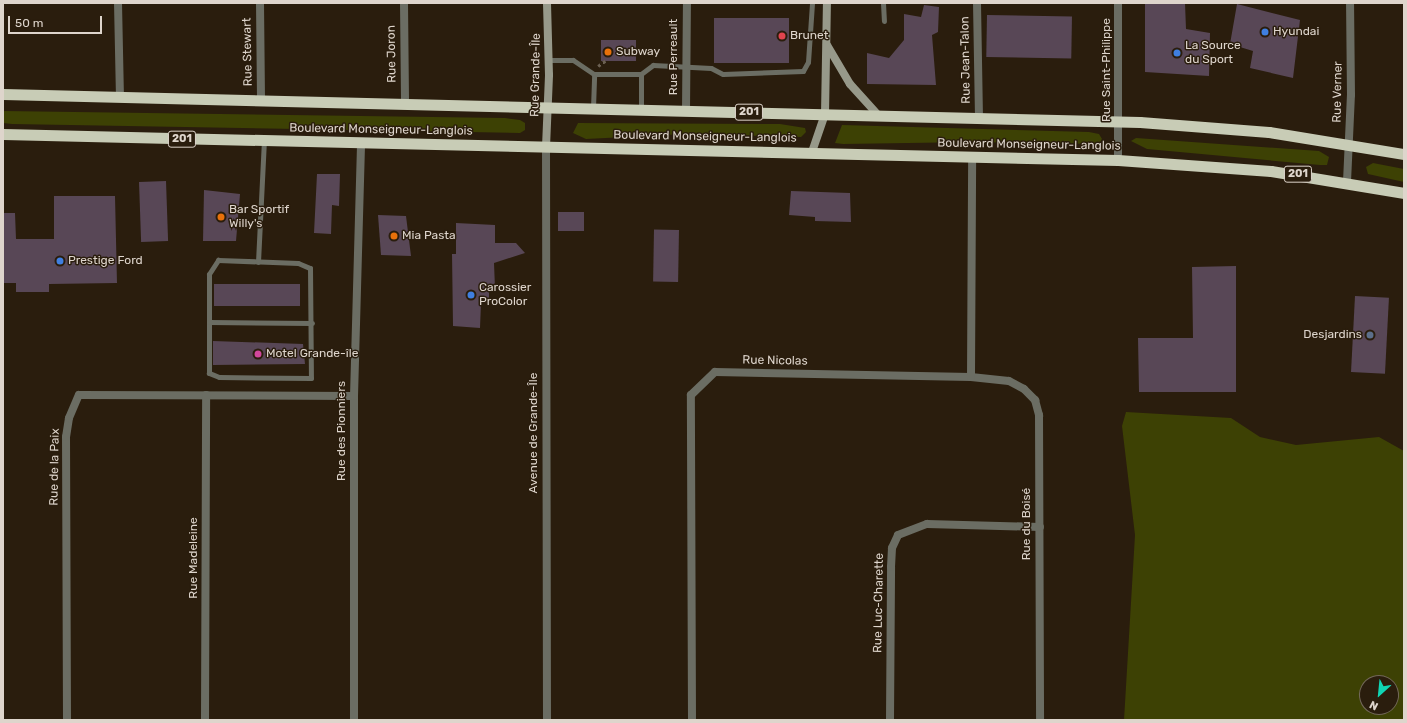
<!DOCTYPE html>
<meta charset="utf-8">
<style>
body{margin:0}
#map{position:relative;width:1407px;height:723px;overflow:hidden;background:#2a1d0d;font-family:Rubik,sans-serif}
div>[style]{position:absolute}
.green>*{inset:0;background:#3d4104}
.building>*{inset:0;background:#584756;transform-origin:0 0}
.path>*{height:2.5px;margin-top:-1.25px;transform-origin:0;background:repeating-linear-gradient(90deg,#6c6153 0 3px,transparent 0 6px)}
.service>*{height:5px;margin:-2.5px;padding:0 2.5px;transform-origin:2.5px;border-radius:2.5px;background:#6b6d63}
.minor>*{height:8px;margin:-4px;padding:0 4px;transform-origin:4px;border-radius:4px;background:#6b6d63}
.tertiary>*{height:8px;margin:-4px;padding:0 4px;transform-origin:4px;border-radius:4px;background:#6b6d63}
.secondary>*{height:8px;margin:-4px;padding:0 4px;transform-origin:4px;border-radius:4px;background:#97998a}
.trunk>*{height:11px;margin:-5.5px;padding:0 5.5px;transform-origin:5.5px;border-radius:5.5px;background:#c8ccb6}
.dots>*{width:11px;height:11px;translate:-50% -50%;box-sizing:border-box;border:2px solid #2a1d0d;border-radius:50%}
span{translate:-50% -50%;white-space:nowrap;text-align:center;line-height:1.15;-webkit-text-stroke:3px #2a1d0d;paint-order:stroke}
.shield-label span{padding:1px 3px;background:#2a1d0d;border:1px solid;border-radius:3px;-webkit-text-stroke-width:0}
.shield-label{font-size:11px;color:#ded5cc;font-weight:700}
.poi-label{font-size:12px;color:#ded5cc}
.left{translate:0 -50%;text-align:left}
.right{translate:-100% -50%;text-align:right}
.street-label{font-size:12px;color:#ded5cc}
.frame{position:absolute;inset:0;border:4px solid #ded5cc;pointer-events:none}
.north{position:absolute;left:1359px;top:675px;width:40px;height:40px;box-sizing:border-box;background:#2a1d0d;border:1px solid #726759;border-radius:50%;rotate:207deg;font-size:11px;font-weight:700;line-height:16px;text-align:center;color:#ded5cc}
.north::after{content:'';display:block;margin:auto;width:14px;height:18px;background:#10d5b4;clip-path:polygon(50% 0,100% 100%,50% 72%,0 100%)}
.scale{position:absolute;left:8px;top:16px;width:94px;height:18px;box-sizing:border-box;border:2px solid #ded5cc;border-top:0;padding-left:5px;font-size:12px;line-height:14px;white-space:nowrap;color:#ded5cc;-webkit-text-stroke:3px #2a1d0d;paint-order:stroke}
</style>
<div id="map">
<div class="green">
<div style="clip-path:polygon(3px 111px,505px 118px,520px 120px,525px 123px,525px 130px,520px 133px,12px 124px,3px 123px)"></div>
<div style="clip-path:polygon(578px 123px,780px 124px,805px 128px,806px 132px,801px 137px,685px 134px,586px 139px,573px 133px)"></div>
<div style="clip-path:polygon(842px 125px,1089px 132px,1099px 134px,1102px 139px,1099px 144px,972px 142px,843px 144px,835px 143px)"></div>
<div style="clip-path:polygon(1136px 138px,1319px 151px,1329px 157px,1327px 165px,1320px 165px,1147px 149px,1131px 141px)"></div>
<div style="clip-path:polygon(1373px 163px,1404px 169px,1404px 182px,1368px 174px,1366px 167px)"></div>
<div style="clip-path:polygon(evenodd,1126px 412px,1231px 418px,1260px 437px,1296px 445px,1379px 437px,1404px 451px,1404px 720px,1124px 720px,1135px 535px,1122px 426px,1126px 412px,1367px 683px,1391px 683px,1391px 707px,1367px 707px,1367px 683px)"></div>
</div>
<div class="building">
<div style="clip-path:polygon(1145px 3px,1185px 3px,1186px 29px,1210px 33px,1209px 76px,1145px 72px)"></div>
<div style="clip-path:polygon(1237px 4px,1300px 20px,1293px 78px,1250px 68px,1253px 51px,1230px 44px)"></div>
<div style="clip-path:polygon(924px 5px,939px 7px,938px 32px,932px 35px,936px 85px,867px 84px,867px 53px,889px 58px,904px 40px,904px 14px,921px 17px)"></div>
<div style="left:987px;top:15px;width:85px;height:42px;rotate:1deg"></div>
<div style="left:714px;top:18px;width:75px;height:45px"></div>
<div style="left:601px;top:40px;width:35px;height:21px"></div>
<div style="clip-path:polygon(317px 174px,340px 174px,339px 206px,332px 205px,331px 234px,314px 233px)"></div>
<div style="left:166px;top:181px;width:60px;height:27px;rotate:88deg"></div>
<div style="clip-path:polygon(204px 190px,240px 194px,236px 241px,203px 241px)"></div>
<div style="clip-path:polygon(791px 191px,850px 193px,851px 222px,815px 221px,815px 217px,789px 215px)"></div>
<div style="clip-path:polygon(54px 196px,115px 196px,117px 283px,49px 284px,49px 292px,16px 292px,16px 283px,3px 283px,3px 213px,15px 213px,16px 239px,54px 239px)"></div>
<div style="left:558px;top:212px;width:26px;height:19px"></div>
<div style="clip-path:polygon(378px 215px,406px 216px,411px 256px,381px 255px)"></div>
<div style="clip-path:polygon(456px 223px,495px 225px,495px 243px,516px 243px,525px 253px,494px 263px,495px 288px,489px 288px,489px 303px,481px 303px,480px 328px,453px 326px,452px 254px,456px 254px)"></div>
<div style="left:679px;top:230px;width:52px;height:25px;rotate:91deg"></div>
<div style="clip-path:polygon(1236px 266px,1236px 392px,1139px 392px,1138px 338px,1193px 338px,1192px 267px)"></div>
<div style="left:300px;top:284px;width:22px;height:86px;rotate:90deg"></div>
<div style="left:1355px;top:296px;width:34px;height:76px;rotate:3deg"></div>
<div style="clip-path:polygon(213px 341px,303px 344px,305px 364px,213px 365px)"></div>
</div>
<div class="path">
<div style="left:598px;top:66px;width:9px;rotate:-36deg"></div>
</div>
<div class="service">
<div style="left:883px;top:3px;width:18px;rotate:87deg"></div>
<div style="left:549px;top:60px;width:24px"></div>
<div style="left:573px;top:60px;width:25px;rotate:34deg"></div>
<div style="left:641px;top:74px;width:15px;rotate:-37deg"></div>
<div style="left:653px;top:65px;width:58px;rotate:3deg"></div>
<div style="left:711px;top:68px;width:13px;rotate:27deg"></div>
<div style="left:723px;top:74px;width:80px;rotate:-2.1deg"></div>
<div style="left:803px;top:71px;width:10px;rotate:-61deg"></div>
<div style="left:808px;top:62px;width:59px;rotate:-86.1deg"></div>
<div style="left:593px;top:108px;width:34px;rotate:-88deg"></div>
<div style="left:594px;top:74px;width:47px"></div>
<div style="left:641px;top:74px;width:36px;rotate:90deg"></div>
<div style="left:218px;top:260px;width:80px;rotate:2.1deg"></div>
<div style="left:298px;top:263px;width:13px;rotate:23deg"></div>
<div style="left:310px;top:268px;width:110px;rotate:89.5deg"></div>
<div style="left:311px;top:378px;width:92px;rotate:-179.4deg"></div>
<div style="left:219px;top:377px;width:11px;rotate:-158deg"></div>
<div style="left:209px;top:373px;width:99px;rotate:-90deg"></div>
<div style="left:209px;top:274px;width:17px;rotate:-57deg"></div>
<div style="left:258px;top:262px;width:121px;rotate:-87.2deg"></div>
<div style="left:209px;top:322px;width:103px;rotate:0.6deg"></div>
</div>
<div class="minor">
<div style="left:118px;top:3px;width:94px;rotate:88.8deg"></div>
<div style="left:260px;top:3px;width:97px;rotate:89.4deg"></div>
<div style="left:404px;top:3px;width:101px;rotate:89.4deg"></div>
<div style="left:977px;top:3px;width:114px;rotate:89deg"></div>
<div style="left:686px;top:111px;width:108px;rotate:-89.5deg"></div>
<div style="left:1347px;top:182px;width:87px;rotate:-87.4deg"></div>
<div style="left:1351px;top:95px;width:92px;rotate:-90.6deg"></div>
<div style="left:971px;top:377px;width:38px;rotate:6deg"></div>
<div style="left:1009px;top:381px;width:17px;rotate:28deg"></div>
<div style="left:1024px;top:389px;width:16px;rotate:45deg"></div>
<div style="left:1035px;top:400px;width:16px;rotate:75deg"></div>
<div style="left:1039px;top:415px;width:305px;rotate:89.8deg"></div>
<div style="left:67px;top:720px;width:283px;rotate:-90.2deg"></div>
<div style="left:66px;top:437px;width:19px;rotate:-81deg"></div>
<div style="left:69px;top:418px;width:25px;rotate:-67deg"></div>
<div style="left:79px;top:395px;width:275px;rotate:0.2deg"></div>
<div style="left:205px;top:720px;width:325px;rotate:-89.8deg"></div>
<div style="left:354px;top:720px;width:324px;rotate:-90deg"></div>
<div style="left:354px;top:396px;width:253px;rotate:-88.4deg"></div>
<div style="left:692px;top:720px;width:325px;rotate:-90.2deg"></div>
<div style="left:691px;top:395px;width:33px;rotate:-44deg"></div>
<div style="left:715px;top:372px;width:256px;rotate:1.1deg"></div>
<div style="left:971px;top:377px;width:221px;rotate:-89.7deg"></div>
<div style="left:890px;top:720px;width:153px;rotate:-89.6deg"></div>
<div style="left:891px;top:567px;width:19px;rotate:-87deg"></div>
<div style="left:892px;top:548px;width:14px;rotate:-65deg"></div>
<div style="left:898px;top:535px;width:31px;rotate:-21deg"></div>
<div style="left:927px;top:524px;width:113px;rotate:1.5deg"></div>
</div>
<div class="tertiary">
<div style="left:546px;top:147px;width:573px;rotate:89.9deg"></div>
<div style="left:1118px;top:160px;width:157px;rotate:-90deg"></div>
</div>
<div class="secondary">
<div style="left:827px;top:45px;width:45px;rotate:59.5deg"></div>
<div style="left:850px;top:84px;width:42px;rotate:47.9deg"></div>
<div style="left:546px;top:147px;width:72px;rotate:-87.6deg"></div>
<div style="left:549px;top:75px;width:72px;rotate:-91.6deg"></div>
<div style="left:812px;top:152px;width:40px;rotate:-71.1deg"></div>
<div style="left:825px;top:114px;width:111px;rotate:-89deg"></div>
</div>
<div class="trunk">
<div style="left:3px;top:94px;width:1137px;rotate:1.41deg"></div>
<div style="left:1140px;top:122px;width:129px;rotate:4.4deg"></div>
<div style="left:1269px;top:132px;width:137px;rotate:9.3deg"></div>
<div style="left:3px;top:134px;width:1115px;rotate:1.34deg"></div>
<div style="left:1118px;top:160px;width:153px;rotate:4.1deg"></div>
<div style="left:1271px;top:171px;width:135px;rotate:9.4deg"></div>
</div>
<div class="dots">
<div style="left:1265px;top:32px;background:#3f7fe0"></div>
<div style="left:782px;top:36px;background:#e0444e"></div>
<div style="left:608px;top:52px;background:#e8710a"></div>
<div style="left:1177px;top:53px;background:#3f7fe0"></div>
<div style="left:221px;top:217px;background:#e8710a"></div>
<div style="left:394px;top:236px;background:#e8710a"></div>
<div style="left:60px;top:261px;background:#3f7fe0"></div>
<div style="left:471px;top:295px;background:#3f7fe0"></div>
<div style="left:1370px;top:335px;background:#5c6f8a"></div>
<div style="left:258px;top:354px;background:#d1479c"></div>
</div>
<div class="shield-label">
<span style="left:749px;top:112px">201</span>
<span style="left:182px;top:139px">201</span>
<span style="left:1298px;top:174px">201</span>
</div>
<div class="poi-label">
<span class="left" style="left:1273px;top:32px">Hyundai</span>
<span class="left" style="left:790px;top:36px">Brunet</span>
<span class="left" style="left:1185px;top:53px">La Source<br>du Sport</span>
<span class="left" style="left:616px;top:52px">Subway</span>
<span class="left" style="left:229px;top:217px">Bar Sportif<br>Willy's</span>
<span class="left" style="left:402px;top:236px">Mia Pasta</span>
<span class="left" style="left:68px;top:261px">Prestige Ford</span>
<span class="left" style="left:479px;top:295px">Carossier<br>ProColor</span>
<span class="right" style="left:1362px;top:335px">Desjardins</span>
<span class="left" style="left:266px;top:354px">Motel Grande-île</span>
</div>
<div class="street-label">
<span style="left:248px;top:52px;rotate:-91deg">Rue Stewart</span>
<span style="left:392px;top:54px;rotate:-91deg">Rue Joron</span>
<span style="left:674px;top:57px;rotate:-90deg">Rue Perreault</span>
<span style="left:966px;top:60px;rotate:-91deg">Rue Jean-Talon</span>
<span style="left:1107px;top:70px;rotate:-90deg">Rue Saint-Philippe</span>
<span style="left:536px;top:75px;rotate:-89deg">Rue Grande-Île</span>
<span style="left:1338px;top:92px;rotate:-89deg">Rue Verner</span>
<span style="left:381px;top:130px;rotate:1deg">Boulevard Monseigneur-Langlois</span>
<span style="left:705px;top:137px;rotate:1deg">Boulevard Monseigneur-Langlois</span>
<span style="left:1029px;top:145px;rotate:1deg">Boulevard Monseigneur-Langlois</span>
<span style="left:775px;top:361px;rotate:1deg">Rue Nicolas</span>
<span style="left:342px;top:431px;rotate:-90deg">Rue des Pionniers</span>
<span style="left:534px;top:433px;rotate:-90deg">Avenue de Grande-Île</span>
<span style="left:55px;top:467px;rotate:-89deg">Rue de la Paix</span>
<span style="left:1027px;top:524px;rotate:-90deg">Rue du Boisé</span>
<span style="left:194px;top:558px;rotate:-90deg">Rue Madeleine</span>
<span style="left:879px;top:603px;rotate:-89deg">Rue Luc-Charette</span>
</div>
<div class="frame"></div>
<div class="north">N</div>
<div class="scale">50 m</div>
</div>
